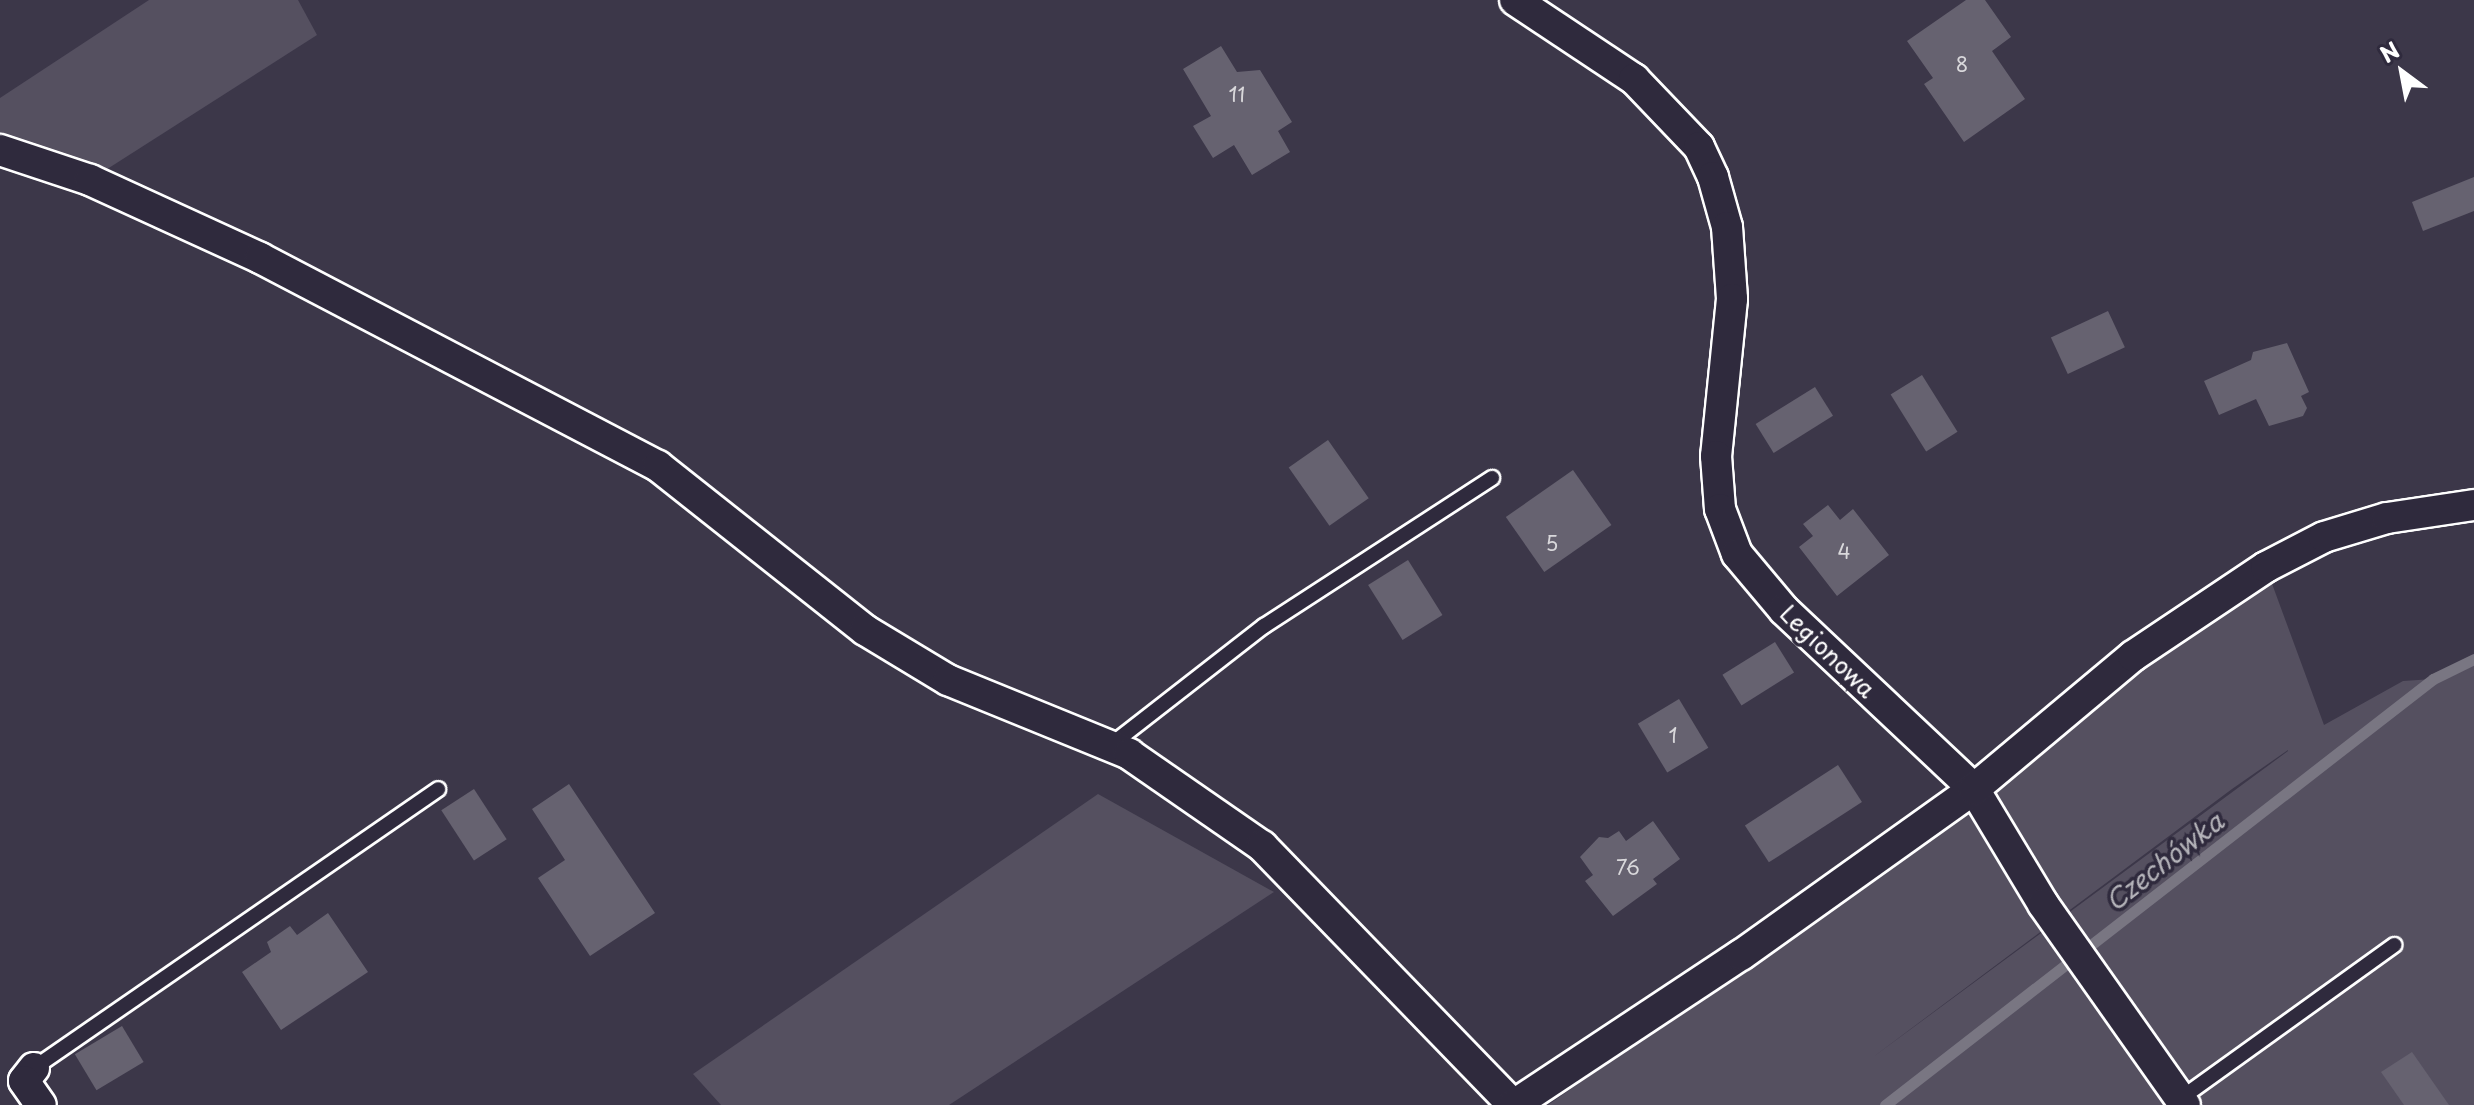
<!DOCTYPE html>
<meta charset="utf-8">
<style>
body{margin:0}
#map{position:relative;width:2474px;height:1105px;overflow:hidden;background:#3c3749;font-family:"Playpen Sans",sans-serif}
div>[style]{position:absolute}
.green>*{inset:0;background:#555060}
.stream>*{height:11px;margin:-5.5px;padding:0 5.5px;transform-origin:5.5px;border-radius:5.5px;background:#797682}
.building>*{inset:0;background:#666270;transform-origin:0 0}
.roads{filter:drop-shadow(2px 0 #fff) drop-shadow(-2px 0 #fff) drop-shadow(0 2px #fff) drop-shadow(0 -2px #fff)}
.lane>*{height:14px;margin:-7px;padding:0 7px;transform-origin:7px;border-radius:7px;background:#2f2a3d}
.street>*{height:30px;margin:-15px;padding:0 15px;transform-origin:15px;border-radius:15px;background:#2f2a3d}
span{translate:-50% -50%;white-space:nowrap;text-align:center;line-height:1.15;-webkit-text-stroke:7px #2f2a3d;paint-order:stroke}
.number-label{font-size:20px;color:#d9d8db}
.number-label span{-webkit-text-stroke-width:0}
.street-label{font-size:24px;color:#fff}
.water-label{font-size:26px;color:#b5b4ba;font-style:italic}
.north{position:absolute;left:2362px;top:32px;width:80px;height:80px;-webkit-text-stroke:6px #2f2a3d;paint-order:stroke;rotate:328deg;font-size:22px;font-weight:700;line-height:32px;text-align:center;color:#fff}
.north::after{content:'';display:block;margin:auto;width:28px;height:36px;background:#fff;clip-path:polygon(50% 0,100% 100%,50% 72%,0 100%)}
</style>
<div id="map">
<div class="green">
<div style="clip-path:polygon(149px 0,298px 0,317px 35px,90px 180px,0 150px,0 98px)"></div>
<div style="clip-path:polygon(evenodd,2271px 581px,2324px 725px,2403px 681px,2433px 679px,2474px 659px,2474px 1105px,1548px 1105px,1989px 795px,2127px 677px,2271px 581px,2288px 750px,2288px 751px,1869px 1060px,2232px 789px,2288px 750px)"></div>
<div style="clip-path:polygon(1098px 794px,1274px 892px,949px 1105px,721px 1105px,693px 1074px)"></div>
</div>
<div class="stream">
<div style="left:1885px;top:1105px;width:694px;rotate:-37.86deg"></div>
<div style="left:2433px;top:679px;width:46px;rotate:-26deg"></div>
</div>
<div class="building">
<div style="clip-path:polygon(1966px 0,1985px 0,2011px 37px,1992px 51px,2025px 99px,1964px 142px,1924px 84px,1933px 78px,1907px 41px)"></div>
<div style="clip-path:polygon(1221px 46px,1237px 72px,1260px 70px,1292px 122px,1278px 131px,1290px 152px,1252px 175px,1234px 145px,1213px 158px,1193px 126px,1211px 116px,1183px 69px)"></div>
<div style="clip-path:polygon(2474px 177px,2474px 211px,2423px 231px,2412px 202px)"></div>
<div style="left:2108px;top:311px;width:40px;height:63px;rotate:65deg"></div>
<div style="clip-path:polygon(2287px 343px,2309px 392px,2301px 396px,2307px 408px,2303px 416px,2269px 426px,2256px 399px,2219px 415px,2204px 381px,2251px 360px,2253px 352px)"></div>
<div style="left:1922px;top:375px;width:67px;height:37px;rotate:58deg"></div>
<div style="left:1815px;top:387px;width:34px;height:70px;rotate:58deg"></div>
<div style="left:1328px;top:440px;width:71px;height:48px;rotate:55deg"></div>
<div style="left:1573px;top:470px;width:67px;height:82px;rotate:55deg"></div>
<div style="clip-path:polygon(1828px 505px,1840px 520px,1853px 509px,1889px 555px,1837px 596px,1799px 547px,1813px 536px,1803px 524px)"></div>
<div style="left:1408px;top:560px;width:65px;height:47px;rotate:58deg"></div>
<div style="left:1775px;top:642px;width:36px;height:62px;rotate:58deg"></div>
<div style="left:1679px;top:699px;width:57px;height:48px;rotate:59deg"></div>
<div style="left:1838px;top:765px;width:44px;height:111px;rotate:57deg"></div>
<div style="clip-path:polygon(569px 784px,655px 913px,590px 956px,538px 878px,565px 860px,532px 809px)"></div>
<div style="left:474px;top:789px;width:60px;height:39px;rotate:57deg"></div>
<div style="clip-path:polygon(1653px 821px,1680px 859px,1653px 879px,1657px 884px,1613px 916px,1585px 881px,1593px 875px,1580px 857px,1599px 837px,1608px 838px,1619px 831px,1626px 841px)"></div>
<div style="clip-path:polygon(328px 913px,368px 972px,281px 1030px,242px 972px,271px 952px,267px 942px,290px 926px,297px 935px)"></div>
<div style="left:122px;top:1026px;width:42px;height:55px;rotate:59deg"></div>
<div style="clip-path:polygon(2412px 1052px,2449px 1105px,2404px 1105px,2381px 1072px)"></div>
</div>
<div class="roads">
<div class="lane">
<div style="left:1111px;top:745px;width:194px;rotate:-37.9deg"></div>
<div style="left:1264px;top:626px;width:272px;rotate:-33deg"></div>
<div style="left:34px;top:1068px;width:491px;rotate:-34.6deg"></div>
<div style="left:2180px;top:1099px;width:264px;rotate:-35.7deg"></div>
</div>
<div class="street">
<div style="left:1515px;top:0;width:143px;rotate:33.6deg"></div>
<div style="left:1634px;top:79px;width:94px;rotate:46.3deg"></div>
<div style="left:1699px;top:147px;width:33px;rotate:65deg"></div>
<div style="left:1713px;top:177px;width:52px;rotate:74.4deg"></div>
<div style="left:1727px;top:227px;width:72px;rotate:86deg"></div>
<div style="left:1732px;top:299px;width:158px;rotate:95.8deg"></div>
<div style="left:1716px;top:456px;width:53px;rotate:85.7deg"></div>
<div style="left:1720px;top:509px;width:48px;rotate:69.3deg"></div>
<div style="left:1737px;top:554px;width:73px;rotate:50deg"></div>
<div style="left:1784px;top:610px;width:261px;rotate:43.3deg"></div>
<div style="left:1974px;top:789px;width:134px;rotate:59deg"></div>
<div style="left:2043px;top:904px;width:246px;rotate:54.8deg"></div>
<div style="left:0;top:150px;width:95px;rotate:18.4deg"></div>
<div style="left:90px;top:180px;width:187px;rotate:24.6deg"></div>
<div style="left:260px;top:258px;width:449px;rotate:27.6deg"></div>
<div style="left:658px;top:466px;width:264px;rotate:38.4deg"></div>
<div style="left:865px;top:630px;width:97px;rotate:31.1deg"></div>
<div style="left:948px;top:680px;width:196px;rotate:22.2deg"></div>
<div style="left:1129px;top:754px;width:162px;rotate:34.7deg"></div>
<div style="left:1262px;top:846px;width:361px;rotate:45.9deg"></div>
<div style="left:34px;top:1068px;width:16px;rotate:128deg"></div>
<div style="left:24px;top:1081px;width:29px;rotate:55deg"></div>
<div style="left:1514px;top:1105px;width:272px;rotate:-33.5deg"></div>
<div style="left:1741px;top:955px;width:286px;rotate:-35.5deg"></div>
<div style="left:1974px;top:789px;width:207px;rotate:-39.9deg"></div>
<div style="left:2133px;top:656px;width:160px;rotate:-33.8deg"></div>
<div style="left:2266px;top:567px;width:65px;rotate:-27.3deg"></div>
<div style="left:2324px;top:537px;width:66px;rotate:-16.8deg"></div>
<div style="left:2387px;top:518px;width:88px;rotate:-8.5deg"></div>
</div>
</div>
<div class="number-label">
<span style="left:1962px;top:64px">8</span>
<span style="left:1237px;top:94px">11</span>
<span style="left:1552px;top:543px">5</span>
<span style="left:1844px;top:551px">4</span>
<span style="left:1673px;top:735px">1</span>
<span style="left:1628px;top:867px">76</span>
</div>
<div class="street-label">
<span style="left:1828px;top:651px;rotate:44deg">Legionowa</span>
</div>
<div class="water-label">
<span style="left:2164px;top:861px;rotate:-38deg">Czechówka</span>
</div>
<div class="north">N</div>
</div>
